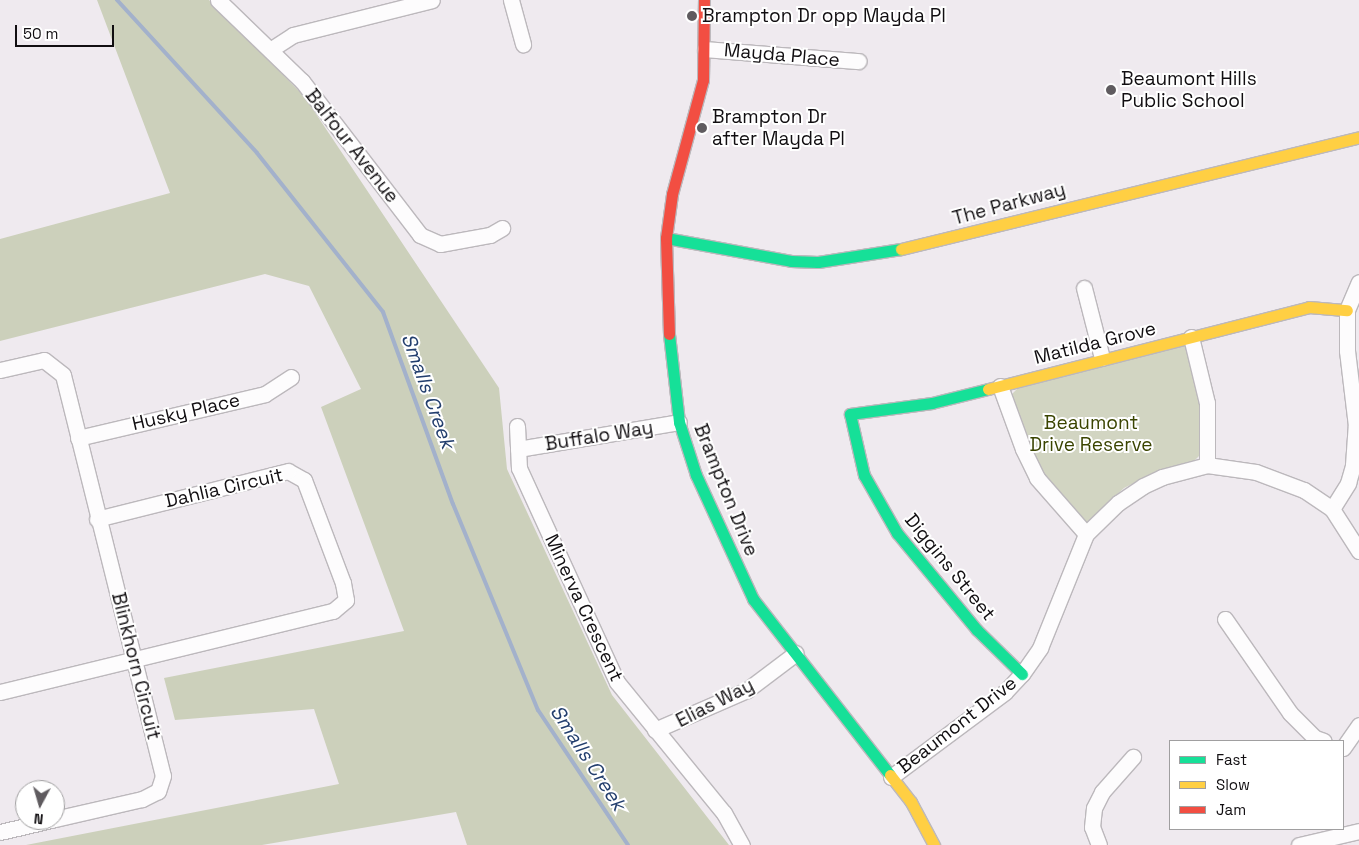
<!DOCTYPE html>
<style>
body{margin:0}
#map{position:relative;width:1359px;height:845px;overflow:hidden;background:#efeaef;font-family:"Space Grotesk",sans-serif}
div>[style]{position:absolute}
.green>*{inset:0;background:#d2d5c2}
.forest>*{inset:0;background:#ccd0bb}
.stream>*{height:4px;margin:-2px;padding:0 2px;transform-origin:2px;border-radius:2px;background:#a3b1cb}
.roads{filter:drop-shadow(1px 0 #bcb8bc) drop-shadow(-1px 0 #bcb8bc) drop-shadow(0 1px #bcb8bc) drop-shadow(0 -1px #bcb8bc)}
.street>*{height:15px;margin:-7.5px;padding:0 7.5px;transform-origin:7.5px;border-radius:7.5px;background:#fdfcfd}
.fast>*{height:11px;margin:-5.5px;padding:0 5.5px;transform-origin:5.5px;border-radius:5.5px;background:#16e098}
.slow>*{height:11px;margin:-5.5px;padding:0 5.5px;transform-origin:5.5px;border-radius:5.5px;background:#ffcf43}
.jam>*{height:11px;margin:-5.5px;padding:0 5.5px;transform-origin:5.5px;border-radius:5.5px;background:#f24e42}
.dots>*{width:14px;height:14px;translate:-50% -50%;box-sizing:border-box;border:2px solid #fff;border-radius:50%}
span{translate:-50% -50%;white-space:nowrap;text-align:center;line-height:1.15;-webkit-text-stroke:4px #fff;paint-order:stroke}
.poi-label{font-size:19px;color:#110e11}
.left{translate:0 -50%;text-align:left}
.street-label{font-size:19px;color:#110e11}
.park-label{font-size:19px;color:#3a4400}
.water-label{font-size:20px;color:#223e6d;font-style:italic}
.legend{position:absolute;left:1169px;top:740px;width:175px;height:90px;box-sizing:border-box;background:#fff;border:1px solid #a09fa0;margin:0;padding:6px 9px;list-style:none;font-size:15px;color:#110e11}
.legend li{display:flex;align-items:center;gap:10px;height:25px}
.legend b{width:25px;border:1px solid #a09fa0}
.north{position:absolute;left:15px;top:780px;width:50px;height:50px;box-sizing:border-box;background:#fff;border:1px solid #a09fa0;border-radius:50%;rotate:186deg;font-size:14px;font-weight:700;line-height:20px;text-align:center;color:#110e11}
.north::after{content:'';display:block;margin:auto;width:18px;height:22px;background:#5f5b5f;clip-path:polygon(50% 0,100% 100%,50% 72%,0 100%)}
.scale{position:absolute;left:15px;top:25px;width:99px;height:22px;box-sizing:border-box;border:2px solid #110e11;border-top:0;padding-left:6px;font-size:15px;line-height:18px;white-space:nowrap;color:#110e11;-webkit-text-stroke:4px #fff;paint-order:stroke}
</style>
<div id="map">
<div class="green">
<div style="clip-path:polygon(1185px 343px,1203px 407px,1201px 454px,1192px 463px,1148px 476px,1124px 488px,1087px 522px,1081px 522px,1074px 517px,1034px 462px,1011px 395px,1017px 389px)"></div>
</div>
<div class="forest">
<div style="clip-path:polygon(97px 0,209px 0,304px 96px,499px 388px,507px 469px,612px 695px,729px 845px,467px 845px,456px 812px,262px 845px,26px 845px,339px 784px,314px 709px,175px 720px,164px 678px,404px 631px,321px 407px,361px 389px,309px 286px,265px 274px,0 341px,0 239px,170px 193px)"></div>
</div>
<div class="stream">
<div style="left:117px;top:0;width:207px;rotate:47.5deg"></div>
<div style="left:257px;top:153px;width:203px;rotate:51.6deg"></div>
<div style="left:383px;top:312px;width:204px;rotate:70deg"></div>
<div style="left:453px;top:504px;width:223px;rotate:67.6deg"></div>
<div style="left:538px;top:710px;width:162px;rotate:56.3deg"></div>
</div>
<div class="roads">
<div class="street">
<div style="left:218px;top:0;width:117px;rotate:44deg"></div>
<div style="left:302px;top:81px;width:194px;rotate:52.5deg"></div>
<div style="left:420px;top:235px;width:22px;rotate:24deg"></div>
<div style="left:440px;top:244px;width:51px;rotate:-10.2deg"></div>
<div style="left:490px;top:235px;width:14px;rotate:-30deg"></div>
<div style="left:511px;top:0;width:46px;rotate:74.7deg"></div>
<div style="left:705px;top:49px;width:154px;rotate:4.5deg"></div>
<div style="left:270px;top:50px;width:27px;rotate:-33deg"></div>
<div style="left:293px;top:35px;width:143px;rotate:-14.1deg"></div>
<div style="left:1084px;top:288px;width:72px;rotate:75.6deg"></div>
<div style="left:1191px;top:337px;width:68px;rotate:76.4deg"></div>
<div style="left:1207px;top:403px;width:62px;rotate:90deg"></div>
<div style="left:0;top:370px;width:45px;rotate:-12.8deg"></div>
<div style="left:44px;top:360px;width:24px;rotate:38deg"></div>
<div style="left:63px;top:375px;width:413px;rotate:76deg"></div>
<div style="left:163px;top:776px;width:16px;rotate:108deg"></div>
<div style="left:158px;top:791px;width:18px;rotate:153deg"></div>
<div style="left:142px;top:799px;width:89px;rotate:167.1deg"></div>
<div style="left:1000px;top:386px;width:67px;rotate:69.9deg"></div>
<div style="left:1023px;top:449px;width:32px;rotate:64deg"></div>
<div style="left:1037px;top:478px;width:74px;rotate:48.8deg"></div>
<div style="left:517px;top:426px;width:42px;rotate:87.3deg"></div>
<div style="left:519px;top:468px;width:235px;rotate:65.4deg"></div>
<div style="left:617px;top:682px;width:169px;rotate:50.8deg"></div>
<div style="left:724px;top:813px;width:37px;rotate:61deg"></div>
<div style="left:78px;top:438px;width:192px;rotate:-13.2deg"></div>
<div style="left:265px;top:394px;width:31px;rotate:-33deg"></div>
<div style="left:518px;top:449px;width:163px;rotate:-9.5deg"></div>
<div style="left:1332px;top:509px;width:31px;rotate:-58deg"></div>
<div style="left:1348px;top:483px;width:19px;rotate:-74deg"></div>
<div style="left:1353px;top:465px;width:39px;rotate:-86deg"></div>
<div style="left:1356px;top:426px;width:76px;rotate:-96.8deg"></div>
<div style="left:1347px;top:351px;width:41px;rotate:-90deg"></div>
<div style="left:1347px;top:310px;width:30px;rotate:-67deg"></div>
<div style="left:1225px;top:619px;width:114px;rotate:55.3deg"></div>
<div style="left:1290px;top:713px;width:35px;rotate:45deg"></div>
<div style="left:1315px;top:738px;width:9px;rotate:18deg"></div>
<div style="left:0;top:692px;width:343px;rotate:-13.7deg"></div>
<div style="left:333px;top:611px;width:17px;rotate:-40deg"></div>
<div style="left:346px;top:600px;width:17px;rotate:-100deg"></div>
<div style="left:343px;top:583px;width:110px;rotate:-110.7deg"></div>
<div style="left:304px;top:480px;width:18px;rotate:-151deg"></div>
<div style="left:288px;top:471px;width:197px;rotate:165.9deg"></div>
<div style="left:655px;top:730px;width:100px;rotate:-23.5deg"></div>
<div style="left:747px;top:690px;width:61px;rotate:-37.1deg"></div>
<div style="left:1343px;top:748px;width:28px;rotate:-55deg"></div>
<div style="left:891px;top:777px;width:142px;rotate:-36.7deg"></div>
<div style="left:1005px;top:692px;width:25px;rotate:-47deg"></div>
<div style="left:1022px;top:674px;width:32px;rotate:-55deg"></div>
<div style="left:1040px;top:648px;width:123px;rotate:-68deg"></div>
<div style="left:1086px;top:534px;width:45px;rotate:-44.1deg"></div>
<div style="left:1118px;top:503px;width:30px;rotate:-34deg"></div>
<div style="left:1143px;top:486px;width:21px;rotate:-25deg"></div>
<div style="left:1162px;top:477px;width:47px;rotate:-14.9deg"></div>
<div style="left:1207px;top:465px;width:49px;rotate:8.1deg"></div>
<div style="left:1256px;top:472px;width:51px;rotate:20.6deg"></div>
<div style="left:1304px;top:490px;width:34px;rotate:34deg"></div>
<div style="left:1332px;top:509px;width:50px;rotate:57.3deg"></div>
<div style="left:0;top:832px;width:52px;rotate:-13.2deg"></div>
<div style="left:1099px;top:845px;width:19px;rotate:-111deg"></div>
<div style="left:1092px;top:827px;width:19px;rotate:-84deg"></div>
<div style="left:1094px;top:808px;width:18px;rotate:-63deg"></div>
<div style="left:1102px;top:792px;width:47px;rotate:-48.5deg"></div>
<div style="left:1299px;top:845px;width:62px;rotate:-13.1deg"></div>
</div>
<div class="fast">
<div style="left:666px;top:238px;width:127px;rotate:10.4deg"></div>
<div style="left:791px;top:261px;width:27px;rotate:2deg"></div>
<div style="left:818px;top:262px;width:84px;rotate:-8.9deg"></div>
<div style="left:669px;top:334px;width:89px;rotate:83.5deg"></div>
<div style="left:679px;top:422px;width:56px;rotate:72.2deg"></div>
<div style="left:696px;top:475px;width:136px;rotate:65.3deg"></div>
<div style="left:753px;top:599px;width:223px;rotate:52.1deg"></div>
<div style="left:988px;top:389px;width:58px;rotate:166deg"></div>
<div style="left:932px;top:403px;width:83px;rotate:172.4deg"></div>
<div style="left:850px;top:414px;width:63px;rotate:77.1deg"></div>
<div style="left:864px;top:475px;width:67px;rotate:60.4deg"></div>
<div style="left:897px;top:533px;width:126px;rotate:50.5deg"></div>
<div style="left:977px;top:630px;width:63px;rotate:44.4deg"></div>
</div>
<div class="slow">
<div style="left:901px;top:249px;width:471px;rotate:-13.7deg"></div>
<div style="left:988px;top:389px;width:331px;rotate:-14.3deg"></div>
<div style="left:1309px;top:307px;width:38px;rotate:5deg"></div>
<div style="left:890px;top:775px;width:34px;rotate:52deg"></div>
<div style="left:911px;top:802px;width:49px;rotate:61.9deg"></div>
</div>
<div class="jam">
<div style="left:669px;top:334px;width:96px;rotate:-91.8deg"></div>
<div style="left:666px;top:238px;width:44px;rotate:-82.2deg"></div>
<div style="left:672px;top:194px;width:118px;rotate:-74.8deg"></div>
<div style="left:703px;top:80px;width:80px;rotate:-89.3deg"></div>
</div>
</div>
<div class="dots">
<div style="left:692px;top:16px;background:#5f5b5f"></div>
<div style="left:1111px;top:90px;background:#5f5b5f"></div>
<div style="left:702px;top:128px;background:#5f5b5f"></div>
</div>
<div class="poi-label">
<span class="left" style="left:702px;top:16px">Brampton Dr opp Mayda Pl</span>
<span class="left" style="left:1121px;top:90px">Beaumont Hills<br>Public School</span>
<span class="left" style="left:712px;top:128px">Brampton Dr<br>after Mayda Pl</span>
</div>
<div class="street-label">
<span style="left:782px;top:55px;rotate:5deg">Mayda Place</span>
<span style="left:352px;top:146px;rotate:52deg">Balfour Avenue</span>
<span style="left:1009px;top:204px;rotate:-15deg">The Parkway</span>
<span style="left:1095px;top:343px;rotate:-14deg">Matilda Grove</span>
<span style="left:186px;top:412px;rotate:-13deg">Husky Place</span>
<span style="left:599px;top:436px;rotate:-9deg">Buffalo Way</span>
<span style="left:224px;top:488px;rotate:-13deg">Dahlia Circuit</span>
<span style="left:726px;top:490px;rotate:68deg">Brampton Drive</span>
<span style="left:950px;top:567px;rotate:51deg">Diggins Street</span>
<span style="left:584px;top:608px;rotate:65deg">Minerva Crescent</span>
<span style="left:136px;top:666px;rotate:76deg">Blinkhorn Circuit</span>
<span style="left:715px;top:703px;rotate:-27deg">Elias Way</span>
<span style="left:957px;top:725px;rotate:-38deg">Beaumont Drive</span>
</div>
<div class="park-label">
<span style="left:1091px;top:434px">Beaumont<br>Drive Reserve</span>
</div>
<div class="water-label">
<span style="left:428px;top:391px;rotate:70deg">Smalls Creek</span>
<span style="left:588px;top:758px;rotate:57deg">Smalls Creek</span>
</div>
<ul class="legend">
<li><b style="height:6px;background:#16e098"></b>Fast</li>
<li><b style="height:6px;background:#ffcf43"></b>Slow</li>
<li><b style="height:6px;background:#f24e42"></b>Jam</li>
</ul>
<div class="north">N</div>
<div class="scale">50 m</div>
</div>
